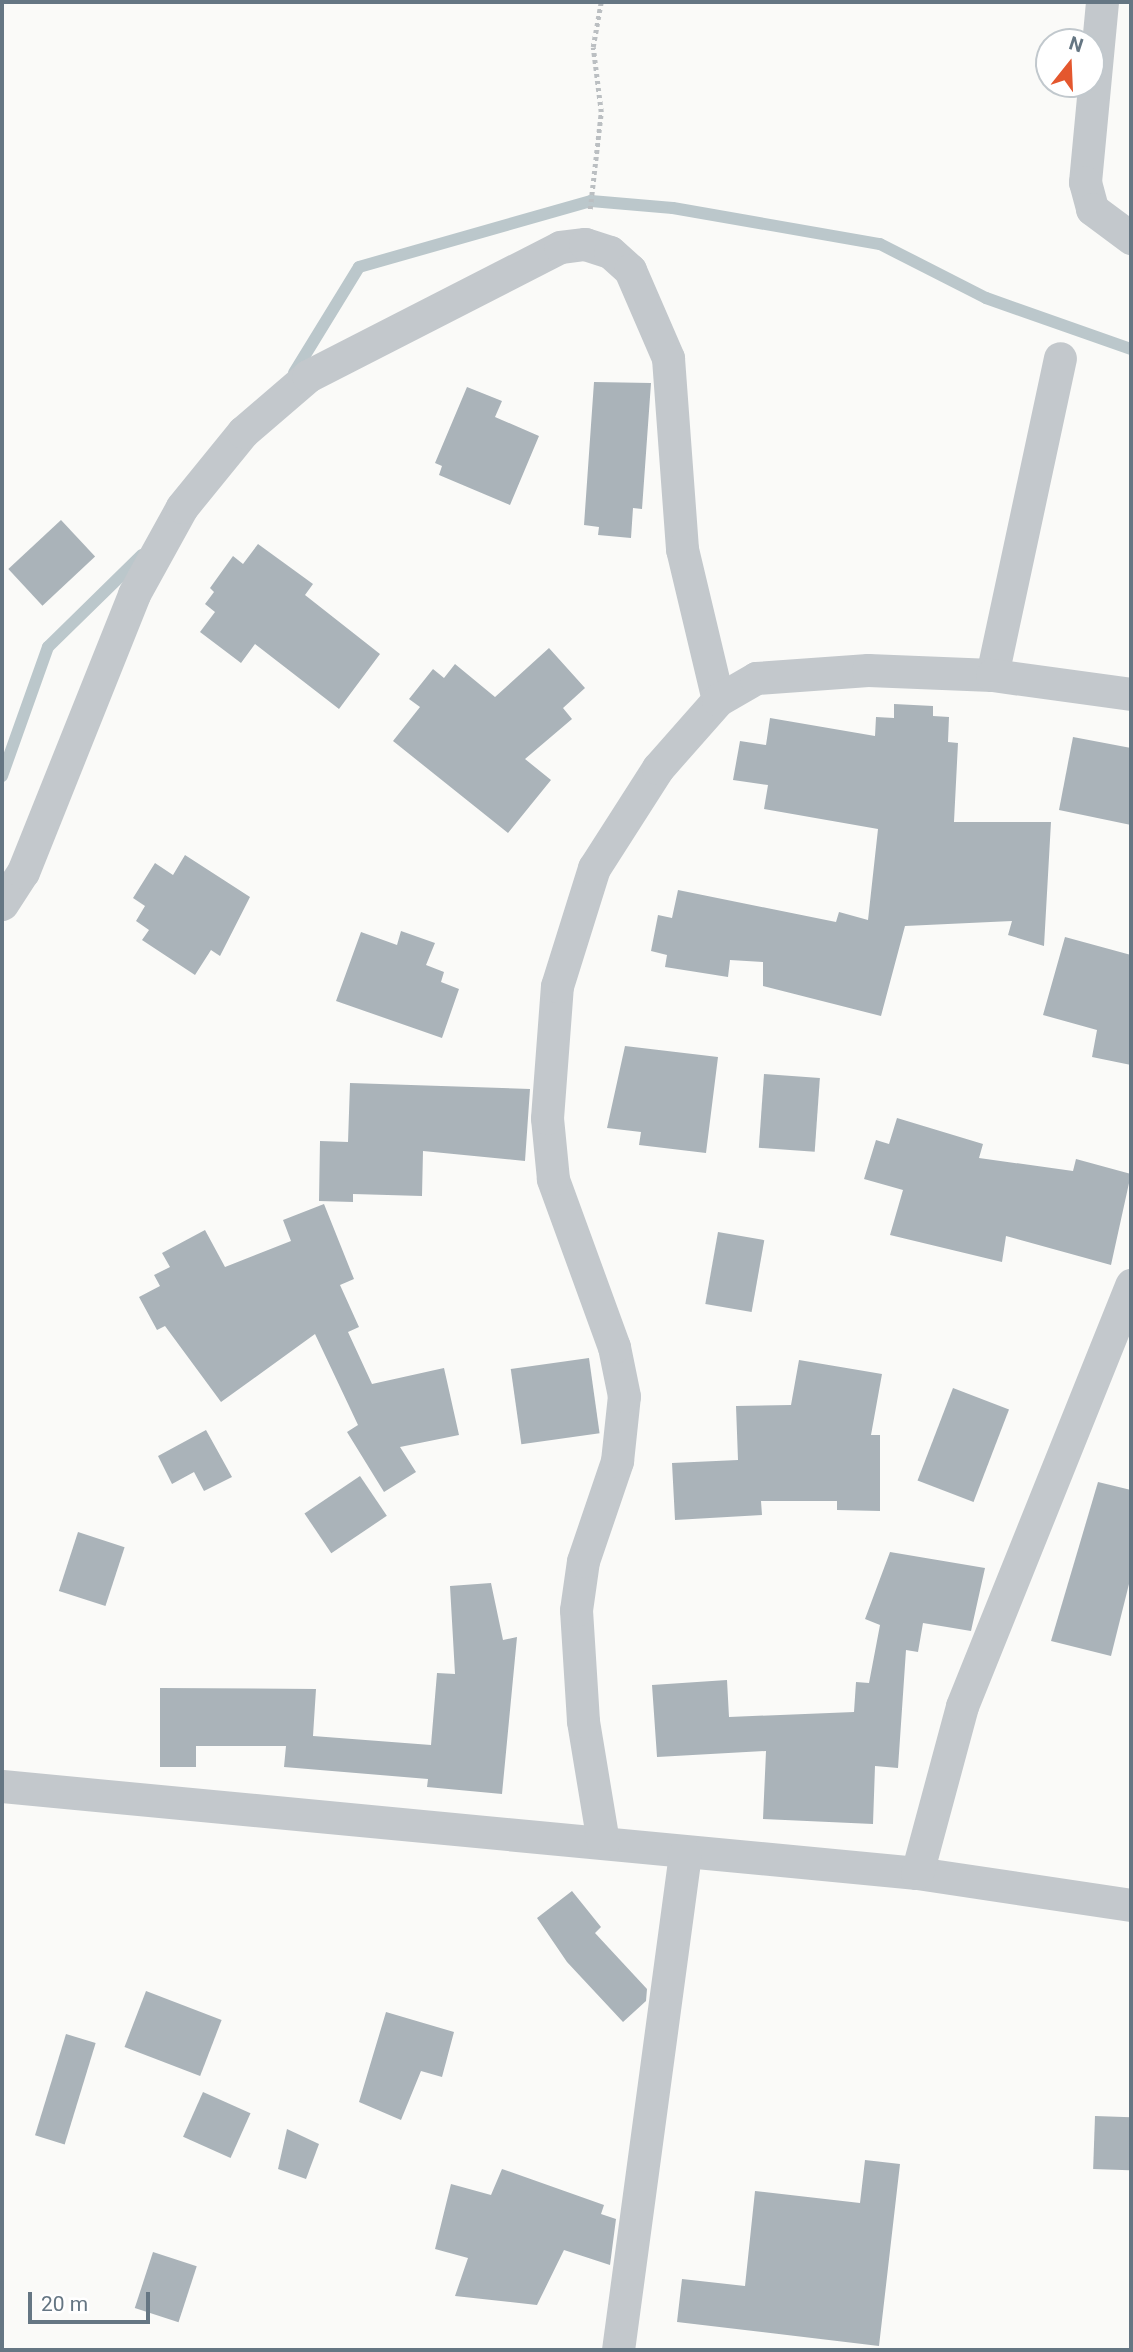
<!DOCTYPE html>
<style>
body{margin:0}
#map{position:relative;width:1133px;height:2352px;overflow:hidden;background:#fafaf8;font-family:Roboto,sans-serif}
div>[style]{position:absolute}
.stream>*{height:12px;margin:-6px;padding:0 6px;transform-origin:6px;border-radius:6px;background:#bbc7cb}
.building>*{inset:0;background:#aab3b9;transform-origin:0 0}
.path>*{height:4.5px;margin-top:-2.25px;transform-origin:0;background:repeating-linear-gradient(90deg,#bbbfc2 0 3.5px,transparent 0 7px)}
.minor>*{height:33px;margin:-16.5px;padding:0 16.5px;transform-origin:16.5px;border-radius:16.5px;background:#c3c8cc}
span{translate:-50% -50%;white-space:nowrap;text-align:center;line-height:1.15;-webkit-text-stroke:7px #fff;paint-order:stroke}
.frame{position:absolute;inset:0;border:4px solid #657683;pointer-events:none}
.north{position:absolute;left:1035px;top:28px;width:70px;height:70px;box-sizing:border-box;background:#fff;border:2px solid #c1c8cd;border-radius:50%;rotate:18deg;font-size:19px;font-weight:700;line-height:28px;text-align:center;color:#657683}
.north::after{content:'';display:block;margin:auto;width:24px;height:32px;background:#e4572e;clip-path:polygon(50% 0,100% 100%,50% 72%,0 100%)}
.scale{position:absolute;left:28px;top:2292px;width:122px;height:32px;box-sizing:border-box;border:4px solid #657683;border-top:0;padding-left:9px;font-size:21px;line-height:24px;white-space:nowrap;color:#657683;-webkit-text-stroke:5px #fff;paint-order:stroke}
</style>
<div id="map">
<div class="stream">
<div style="left:294px;top:373px;width:124px;rotate:-58.5deg"></div>
<div style="left:359px;top:267px;width:241px;rotate:-15.9deg"></div>
<div style="left:591px;top:201px;width:82px;rotate:4.9deg"></div>
<div style="left:673px;top:208px;width:210px;rotate:9.9deg"></div>
<div style="left:880px;top:244px;width:119px;rotate:27deg"></div>
<div style="left:986px;top:298px;width:154px;rotate:19.4deg"></div>
<div style="left:2px;top:776px;width:137px;rotate:-70.4deg"></div>
<div style="left:48px;top:647px;width:132px;rotate:-44.4deg"></div>
</div>
<div class="building">
<div style="clip-path:polygon(594px 382px,651px 383px,642px 509px,633px 508px,631px 538px,598px 535px,599px 527px,584px 525px)"></div>
<div style="clip-path:polygon(467px 387px,502px 401px,495px 417px,539px 436px,510px 505px,439px 475px,442px 466px,435px 463px)"></div>
<div style="left:61px;top:520px;width:50px;height:72px;rotate:47deg"></div>
<div style="clip-path:polygon(258px 544px,313px 584px,305px 595px,380px 654px,339px 709px,255px 644px,241px 663px,200px 632px,215px 612px,205px 604px,214px 592px,210px 588px,233px 556px,243px 564px)"></div>
<div style="clip-path:polygon(549px 648px,585px 688px,563px 708px,572px 719px,525px 759px,551px 780px,508px 833px,393px 741px,420px 707px,409px 699px,433px 669px,444px 678px,455px 664px,495px 697px)"></div>
<div style="clip-path:polygon(894px 704px,933px 706px,933px 716px,949px 717px,948px 742px,958px 743px,954px 822px,1051px 822px,1044px 946px,1008px 935px,1012px 921px,905px 926px,881px 1016px,763px 986px,763px 962px,730px 960px,728px 977px,665px 967px,667px 955px,651px 951px,658px 915px,672px 918px,678px 890px,836px 922px,839px 912px,868px 920px,878px 829px,764px 809px,768px 785px,733px 780px,740px 741px,766px 745px,770px 718px,875px 736px,876px 717px,894px 718px)"></div>
<div style="clip-path:polygon(1073px 737px,1131px 748px,1131px 825px,1059px 810px)"></div>
<div style="clip-path:polygon(185px 855px,250px 897px,220px 956px,211px 950px,195px 975px,142px 940px,149px 930px,136px 921px,145px 906px,133px 898px,155px 863px,173px 875px)"></div>
<div style="clip-path:polygon(401px 931px,435px 943px,426px 965px,444px 972px,441px 982px,459px 989px,442px 1038px,336px 1001px,361px 932px,397px 945px)"></div>
<div style="clip-path:polygon(1065px 937px,1131px 955px,1131px 1065px,1092px 1057px,1097px 1030px,1043px 1015px)"></div>
<div style="clip-path:polygon(625px 1046px,718px 1057px,706px 1153px,639px 1145px,641px 1132px,607px 1128px)"></div>
<div style="left:764px;top:1074px;width:56px;height:74px;rotate:4deg"></div>
<div style="clip-path:polygon(350px 1083px,530px 1089px,525px 1161px,423px 1151px,422px 1196px,353px 1194px,353px 1202px,319px 1201px,320px 1141px,348px 1142px)"></div>
<div style="clip-path:polygon(897px 1118px,983px 1144px,979px 1158px,1073px 1171px,1076px 1159px,1131px 1174px,1111px 1265px,1006px 1236px,1002px 1262px,890px 1235px,903px 1190px,864px 1179px,876px 1140px,889px 1144px)"></div>
<div style="clip-path:polygon(324px 1204px,354px 1279px,340px 1285px,359px 1327px,348px 1332px,372px 1384px,444px 1368px,459px 1435px,400px 1447px,416px 1472px,384px 1492px,347px 1432px,358px 1425px,315px 1334px,221px 1402px,165px 1326px,157px 1330px,139px 1297px,160px 1286px,154px 1275px,170px 1267px,162px 1253px,205px 1230px,225px 1267px,291px 1241px,283px 1220px)"></div>
<div style="left:718px;top:1232px;width:47px;height:73px;rotate:10deg"></div>
<div style="left:589px;top:1358px;width:76px;height:79px;rotate:82deg"></div>
<div style="clip-path:polygon(799px 1360px,882px 1374px,871px 1435px,880px 1435px,880px 1511px,837px 1510px,837px 1501px,761px 1501px,762px 1515px,675px 1520px,672px 1463px,738px 1460px,736px 1406px,791px 1405px)"></div>
<div style="left:953px;top:1388px;width:60px;height:99px;rotate:21deg"></div>
<div style="clip-path:polygon(206px 1430px,232px 1477px,204px 1491px,194px 1472px,172px 1484px,158px 1456px)"></div>
<div style="left:360px;top:1476px;width:48px;height:67px;rotate:56deg"></div>
<div style="clip-path:polygon(1098px 1482px,1131px 1490px,1131px 1576px,1111px 1656px,1051px 1641px)"></div>
<div style="left:78px;top:1532px;width:49px;height:62px;rotate:18deg"></div>
<div style="clip-path:polygon(890px 1552px,985px 1568px,971px 1631px,923px 1623px,918px 1652px,906px 1650px,898px 1768px,875px 1766px,873px 1824px,763px 1819px,766px 1751px,657px 1757px,652px 1685px,727px 1680px,729px 1717px,854px 1712px,856px 1682px,869px 1683px,880px 1625px,865px 1619px)"></div>
<div style="clip-path:polygon(491px 1583px,503px 1640px,517px 1637px,502px 1794px,427px 1787px,428px 1779px,284px 1767px,286px 1746px,196px 1746px,196px 1767px,160px 1767px,160px 1688px,316px 1689px,313px 1736px,431px 1745px,437px 1673px,455px 1674px,450px 1586px)"></div>
<div style="clip-path:polygon(572px 1891px,601px 1927px,595px 1933px,647px 1989px,646px 2001px,623px 2022px,567px 1962px,537px 1918px)"></div>
<div style="left:146px;top:1991px;width:81px;height:60px;rotate:21deg"></div>
<div style="clip-path:polygon(386px 2012px,454px 2032px,442px 2077px,421px 2071px,401px 2120px,359px 2102px)"></div>
<div style="left:66px;top:2034px;width:31px;height:106px;rotate:17deg"></div>
<div style="left:203px;top:2092px;width:52px;height:49px;rotate:24deg"></div>
<div style="left:1095px;top:2116px;width:36px;height:53px;rotate:2deg"></div>
<div style="clip-path:polygon(287px 2129px,319px 2144px,306px 2179px,278px 2169px)"></div>
<div style="clip-path:polygon(865px 2160px,900px 2164px,879px 2346px,677px 2322px,682px 2279px,745px 2286px,755px 2191px,860px 2203px)"></div>
<div style="clip-path:polygon(502px 2169px,604px 2205px,601px 2214px,616px 2219px,610px 2265px,564px 2250px,537px 2305px,455px 2296px,468px 2258px,435px 2249px,451px 2184px,491px 2195px)"></div>
<div style="left:153px;top:2252px;width:46px;height:59px;rotate:18deg"></div>
</div>
<div class="path">
<div style="left:590px;top:209px;width:98px;rotate:-83.5deg"></div>
<div style="left:601px;top:112px;width:65px;rotate:-97deg"></div>
<div style="left:593px;top:47px;width:46px;rotate:-79.9deg"></div>
</div>
<div class="minor">
<div style="left:1102px;top:2px;width:181px;rotate:95.4deg"></div>
<div style="left:1085px;top:182px;width:28px;rotate:75deg"></div>
<div style="left:1092px;top:209px;width:49px;rotate:36.6deg"></div>
<div style="left:992px;top:675px;width:324px;rotate:-77.9deg"></div>
<div style="left:2px;top:904px;width:38px;rotate:-57deg"></div>
<div style="left:23px;top:872px;width:299px;rotate:-68.2deg"></div>
<div style="left:134px;top:594px;width:99px;rotate:-61.1deg"></div>
<div style="left:182px;top:507px;width:97px;rotate:-50.9deg"></div>
<div style="left:243px;top:432px;width:86px;rotate:-40.7deg"></div>
<div style="left:308px;top:376px;width:283px;rotate:-27.1deg"></div>
<div style="left:560px;top:247px;width:25px;rotate:-7deg"></div>
<div style="left:585px;top:244px;width:26px;rotate:18deg"></div>
<div style="left:610px;top:252px;width:27px;rotate:42deg"></div>
<div style="left:630px;top:270px;width:96px;rotate:66.6deg"></div>
<div style="left:668px;top:358px;width:192px;rotate:85.8deg"></div>
<div style="left:682px;top:549px;width:155px;rotate:76.6deg"></div>
<div style="left:2px;top:1786px;width:919px;rotate:5.43deg"></div>
<div style="left:917px;top:1873px;width:216px;rotate:8.5deg"></div>
<div style="left:603px;top:1842px;width:123px;rotate:-99.4deg"></div>
<div style="left:583px;top:1721px;width:111px;rotate:-93.6deg"></div>
<div style="left:576px;top:1610px;width:49px;rotate:-81.9deg"></div>
<div style="left:583px;top:1561px;width:106px;rotate:-71.2deg"></div>
<div style="left:617px;top:1461px;width:65px;rotate:-83.9deg"></div>
<div style="left:624px;top:1396px;width:50px;rotate:-101.5deg"></div>
<div style="left:614px;top:1347px;width:179px;rotate:-110deg"></div>
<div style="left:553px;top:1179px;width:61px;rotate:-95.6deg"></div>
<div style="left:547px;top:1118px;width:132px;rotate:-85.7deg"></div>
<div style="left:557px;top:986px;width:124px;rotate:-72.6deg"></div>
<div style="left:594px;top:868px;width:119px;rotate:-57.4deg"></div>
<div style="left:658px;top:768px;width:91px;rotate:-48.6deg"></div>
<div style="left:718px;top:700px;width:44px;rotate:-30.1deg"></div>
<div style="left:756px;top:678px;width:112px;rotate:-4.1deg"></div>
<div style="left:868px;top:670px;width:124px;rotate:2.3deg"></div>
<div style="left:992px;top:675px;width:140px;rotate:7.8deg"></div>
<div style="left:917px;top:1873px;width:173px;rotate:-74.9deg"></div>
<div style="left:962px;top:1706px;width:454px;rotate:-68.1deg"></div>
<div style="left:618px;top:2350px;width:501px;rotate:-82.31deg"></div>
</div>
<div class="frame"></div>
<div class="north">N</div>
<div class="scale">20 m</div>
</div>
